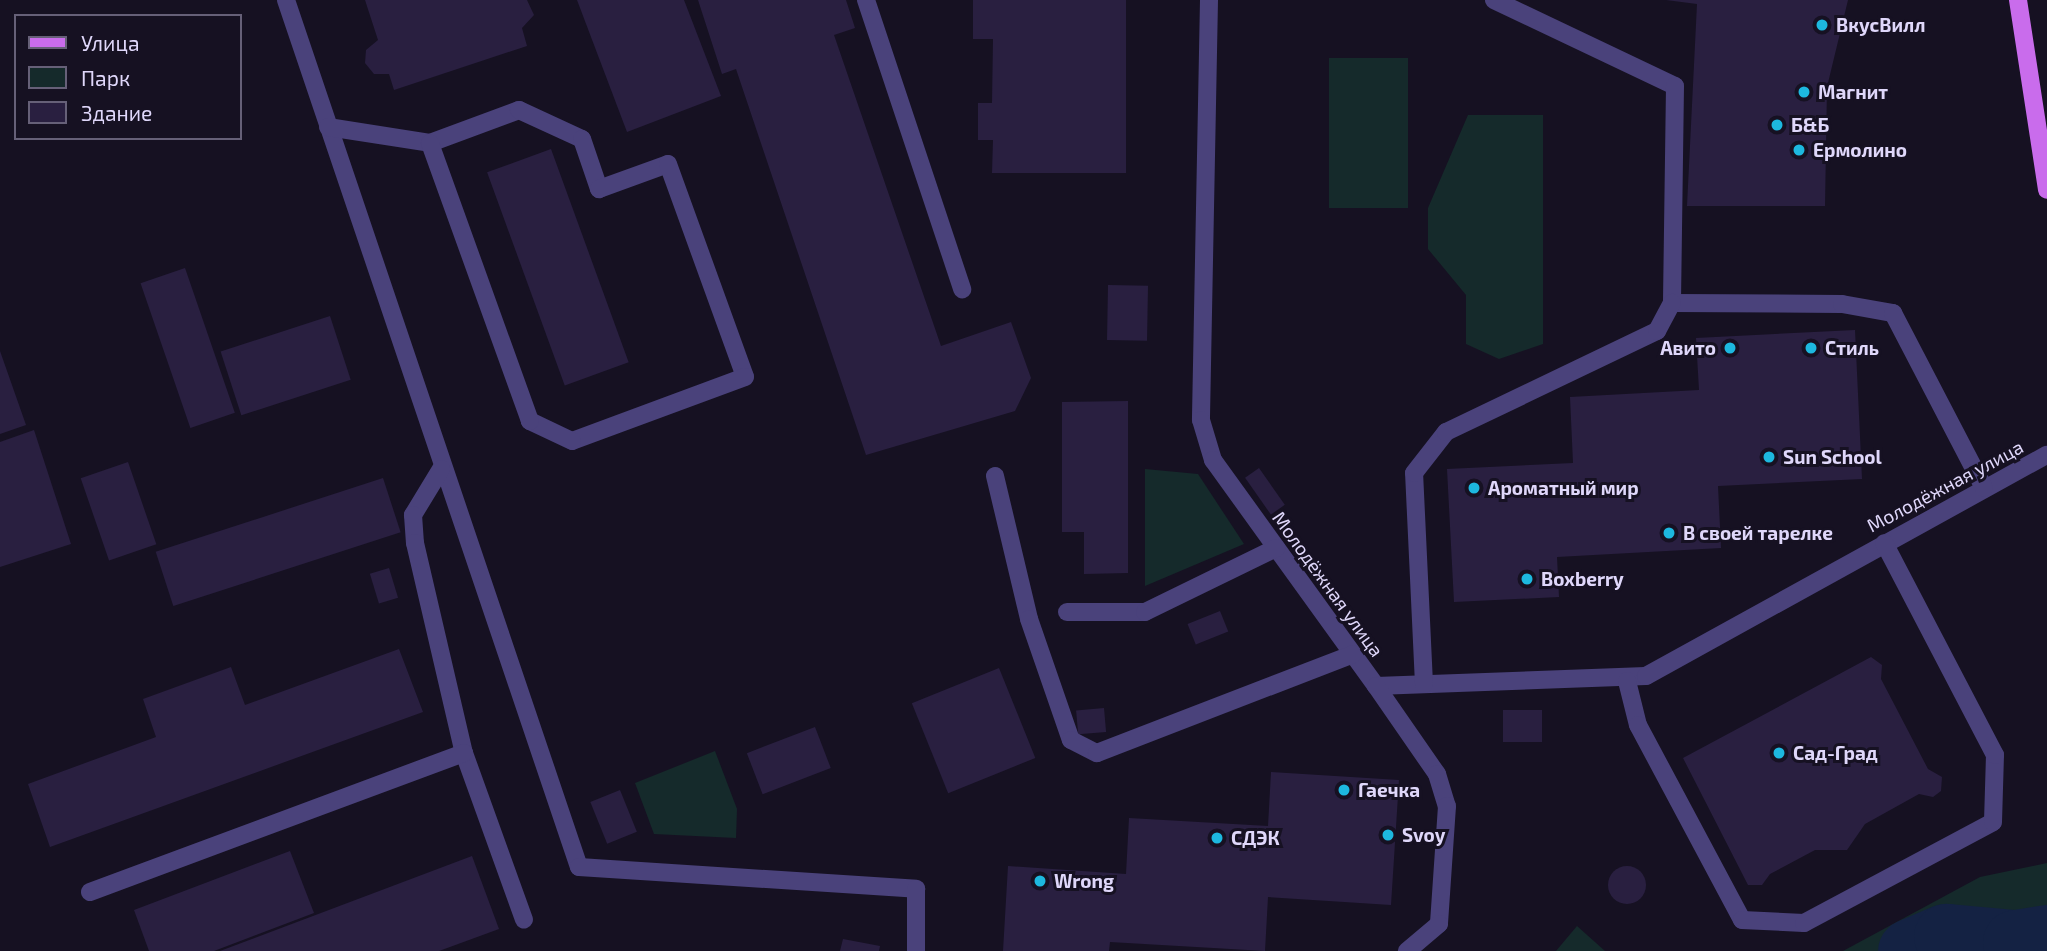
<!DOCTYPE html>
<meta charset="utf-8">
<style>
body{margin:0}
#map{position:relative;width:2047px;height:951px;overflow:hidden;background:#161122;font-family:"Exo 2",sans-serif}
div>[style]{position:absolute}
.green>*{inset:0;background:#152a2b;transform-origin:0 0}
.river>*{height:65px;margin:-32.5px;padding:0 32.5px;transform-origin:32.5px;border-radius:32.5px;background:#142243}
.building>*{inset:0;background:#291f40;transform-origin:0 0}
.round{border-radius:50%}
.minor>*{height:18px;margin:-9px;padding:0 9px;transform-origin:9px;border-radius:9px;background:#4a427b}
.major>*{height:18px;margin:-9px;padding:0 9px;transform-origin:9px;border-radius:9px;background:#c96cec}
.dots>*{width:19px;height:19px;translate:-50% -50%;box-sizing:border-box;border:4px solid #161122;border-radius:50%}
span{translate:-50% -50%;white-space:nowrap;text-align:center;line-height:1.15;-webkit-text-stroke:6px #161122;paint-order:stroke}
.poi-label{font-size:19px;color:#dfd7fa;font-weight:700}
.left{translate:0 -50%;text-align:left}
.right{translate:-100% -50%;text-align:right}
.street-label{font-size:19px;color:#dfd7fa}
.legend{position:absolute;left:14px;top:14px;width:228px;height:126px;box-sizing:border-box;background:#161122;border:2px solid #666078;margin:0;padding:9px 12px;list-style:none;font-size:21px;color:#dfd7fa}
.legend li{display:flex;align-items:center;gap:14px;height:35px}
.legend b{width:35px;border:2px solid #666078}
</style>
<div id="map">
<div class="green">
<div style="left:1329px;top:58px;width:79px;height:150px"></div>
<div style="clip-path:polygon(1468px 115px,1543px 115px,1543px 344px,1499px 359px,1466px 344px,1466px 295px,1428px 249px,1428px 208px)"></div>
<div style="clip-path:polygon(1145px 469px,1198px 474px,1244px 544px,1145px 586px)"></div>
<div style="clip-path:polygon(715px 751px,737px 809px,736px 838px,654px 834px,635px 783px)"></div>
<div style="clip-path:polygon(2047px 863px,2047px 951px,1843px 951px,1980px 877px)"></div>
<div style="clip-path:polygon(1577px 926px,1605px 951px,1556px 951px)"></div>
</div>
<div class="river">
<div style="left:1910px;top:951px;width:39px;rotate:-23deg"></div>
<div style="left:1946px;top:936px;width:69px;rotate:5deg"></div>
<div style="left:2015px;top:942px;width:32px;rotate:-9deg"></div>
</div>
<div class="building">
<div style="clip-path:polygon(365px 0,527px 0,534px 15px,522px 28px,527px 46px,394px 90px,389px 74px,374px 74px,365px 63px,366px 50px,378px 40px)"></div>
<div style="clip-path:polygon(577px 0,684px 0,721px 96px,627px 132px)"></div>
<div style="clip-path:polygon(698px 0,846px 0,855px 28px,834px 35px,941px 346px,1011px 322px,1031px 378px,1015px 411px,866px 455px,736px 69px,722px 74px)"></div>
<div style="clip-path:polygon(973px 0,1126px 0,1126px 173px,992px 173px,993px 140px,978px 140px,978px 103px,992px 103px,993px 39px,973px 39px)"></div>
<div style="clip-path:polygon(1666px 0,1848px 0,1827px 87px,1825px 206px,1687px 206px,1697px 4px)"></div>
<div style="left:551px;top:149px;width:227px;height:68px;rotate:70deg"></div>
<div style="left:185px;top:268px;width:153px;height:47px;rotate:71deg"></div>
<div style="left:1108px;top:285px;width:40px;height:55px;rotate:1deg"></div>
<div style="left:330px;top:316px;width:67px;height:115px;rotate:72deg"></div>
<div style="clip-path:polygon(1855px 330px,1862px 479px,1718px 486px,1721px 548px,1557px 557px,1559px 597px,1454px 602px,1447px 469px,1573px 463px,1570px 397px,1699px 390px,1696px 338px)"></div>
<div style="clip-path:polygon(0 351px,26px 425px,0 434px)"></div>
<div style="clip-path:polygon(1128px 401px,1128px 573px,1084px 574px,1084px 532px,1062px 532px,1062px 402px)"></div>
<div style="clip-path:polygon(34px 430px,71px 544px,0 567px,0 442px)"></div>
<div style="left:128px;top:462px;width:87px;height:50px;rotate:71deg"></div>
<div style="left:1259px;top:468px;width:45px;height:17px;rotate:55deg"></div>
<div style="left:383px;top:478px;width:57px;height:239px;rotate:72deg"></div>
<div style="left:389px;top:568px;width:31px;height:20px;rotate:73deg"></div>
<div style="left:1220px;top:611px;width:22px;height:35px;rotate:68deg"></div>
<div style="clip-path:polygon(399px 649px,423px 712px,50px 847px,28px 784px,156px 737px,143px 699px,231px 667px,245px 705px)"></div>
<div style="clip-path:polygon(1871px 657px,1882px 665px,1881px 679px,1928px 769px,1942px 777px,1941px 791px,1933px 797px,1919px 794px,1865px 824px,1847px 850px,1815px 850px,1770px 874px,1762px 885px,1748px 885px,1683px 758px)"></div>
<div style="left:999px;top:668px;width:97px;height:94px;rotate:68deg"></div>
<div style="left:1104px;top:708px;width:24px;height:28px;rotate:85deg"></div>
<div style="left:1503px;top:710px;width:39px;height:32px"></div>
<div style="left:815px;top:727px;width:44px;height:73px;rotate:69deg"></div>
<div style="clip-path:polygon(1271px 772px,1399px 780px,1391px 905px,1268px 897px,1265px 951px,1110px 942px,1109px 951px,1003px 951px,1008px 866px,1126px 874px,1129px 818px,1268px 826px)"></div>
<div style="left:620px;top:790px;width:45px;height:32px;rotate:68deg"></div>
<div style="clip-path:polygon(290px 851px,314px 913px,214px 951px,149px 951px,134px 910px)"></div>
<div style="clip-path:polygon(472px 856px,499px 929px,439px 951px,220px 951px)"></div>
<div class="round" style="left:1608px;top:866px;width:38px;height:38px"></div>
<div style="clip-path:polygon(843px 939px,880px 946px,879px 951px,840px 951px)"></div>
</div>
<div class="minor">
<div style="left:286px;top:0;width:915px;rotate:71.33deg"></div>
<div style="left:579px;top:867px;width:338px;rotate:3.7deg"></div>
<div style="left:916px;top:889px;width:62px;rotate:90deg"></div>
<div style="left:866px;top:0;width:305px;rotate:71.6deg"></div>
<div style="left:1209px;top:0;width:420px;rotate:91.1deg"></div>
<div style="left:1201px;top:420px;width:42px;rotate:73.3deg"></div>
<div style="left:1213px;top:460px;width:279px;rotate:54.2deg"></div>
<div style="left:1376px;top:686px;width:270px;rotate:-2.1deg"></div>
<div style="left:1646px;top:676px;width:458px;rotate:-28.9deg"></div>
<div style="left:1494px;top:0;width:200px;rotate:25.4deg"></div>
<div style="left:1675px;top:86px;width:217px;rotate:90.8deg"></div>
<div style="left:1672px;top:303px;width:170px;rotate:0.3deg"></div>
<div style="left:1842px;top:304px;width:52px;rotate:10deg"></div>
<div style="left:1893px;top:313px;width:197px;rotate:62.5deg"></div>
<div style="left:328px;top:127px;width:103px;rotate:8.9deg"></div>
<div style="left:430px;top:143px;width:95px;rotate:-20.3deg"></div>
<div style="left:519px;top:110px;width:69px;rotate:24.7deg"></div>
<div style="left:582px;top:139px;width:53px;rotate:71.2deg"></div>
<div style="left:599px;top:189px;width:73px;rotate:-19.9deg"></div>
<div style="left:668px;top:164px;width:226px;rotate:70.1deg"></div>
<div style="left:745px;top:377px;width:184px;rotate:159.7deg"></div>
<div style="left:572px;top:441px;width:47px;rotate:-154.5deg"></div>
<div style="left:530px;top:421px;width:295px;rotate:-109.8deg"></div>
<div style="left:441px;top:469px;width:54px;rotate:121.3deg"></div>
<div style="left:413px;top:515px;width:28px;rotate:86deg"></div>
<div style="left:415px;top:543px;width:216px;rotate:76.9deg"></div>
<div style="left:464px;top:753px;width:177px;rotate:70.2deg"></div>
<div style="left:995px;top:476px;width:147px;rotate:76.6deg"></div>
<div style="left:1029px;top:619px;width:128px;rotate:70.9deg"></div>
<div style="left:1071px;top:740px;width:29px;rotate:27deg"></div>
<div style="left:1097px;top:753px;width:274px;rotate:-21.1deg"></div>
<div style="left:1067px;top:612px;width:78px"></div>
<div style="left:1145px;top:612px;width:146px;rotate:-26deg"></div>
<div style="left:1627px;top:681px;width:45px;rotate:76deg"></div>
<div style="left:1638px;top:725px;width:221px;rotate:61.9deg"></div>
<div style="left:1742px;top:920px;width:62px;rotate:2.8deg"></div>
<div style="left:1804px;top:923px;width:214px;rotate:-28.1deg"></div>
<div style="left:1993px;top:822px;width:67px;rotate:-88.3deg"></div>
<div style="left:1995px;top:755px;width:239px;rotate:-117.6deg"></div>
<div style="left:1424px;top:684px;width:211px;rotate:-92.7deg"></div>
<div style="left:1414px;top:473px;width:52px;rotate:-52deg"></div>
<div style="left:1446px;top:432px;width:234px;rotate:-25.6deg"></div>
<div style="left:1657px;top:331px;width:32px;rotate:-62deg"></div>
<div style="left:1376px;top:686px;width:107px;rotate:55.3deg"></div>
<div style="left:1437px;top:774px;width:34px;rotate:73deg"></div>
<div style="left:1447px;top:806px;width:118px;rotate:93.9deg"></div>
<div style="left:1439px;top:924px;width:42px;rotate:139.8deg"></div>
<div style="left:90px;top:892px;width:399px;rotate:-20.4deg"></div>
</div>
<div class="major">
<div style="left:2018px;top:0;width:192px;rotate:81.3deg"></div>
</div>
<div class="dots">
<div style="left:1822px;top:25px;background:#1db8df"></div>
<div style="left:1804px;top:92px;background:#1db8df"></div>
<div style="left:1777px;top:125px;background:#1db8df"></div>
<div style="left:1799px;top:150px;background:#1db8df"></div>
<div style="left:1730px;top:348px;background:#1db8df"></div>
<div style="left:1811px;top:348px;background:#1db8df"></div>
<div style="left:1769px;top:457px;background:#1db8df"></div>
<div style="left:1474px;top:488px;background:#1db8df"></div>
<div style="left:1669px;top:533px;background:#1db8df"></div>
<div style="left:1527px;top:579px;background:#1db8df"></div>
<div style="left:1779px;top:753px;background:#1db8df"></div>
<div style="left:1344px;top:790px;background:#1db8df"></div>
<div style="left:1388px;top:835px;background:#1db8df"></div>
<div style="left:1217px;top:838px;background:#1db8df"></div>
<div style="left:1040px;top:881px;background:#1db8df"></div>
</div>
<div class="poi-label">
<span class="left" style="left:1836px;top:25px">ВкусВилл</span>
<span class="left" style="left:1818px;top:92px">Магнит</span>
<span class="left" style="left:1791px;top:125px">Б&amp;Б</span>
<span class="left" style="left:1813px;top:150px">Ермолино</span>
<span class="right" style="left:1716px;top:348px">Авито</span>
<span class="left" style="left:1825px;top:348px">Стиль</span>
<span class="left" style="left:1783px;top:457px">Sun School</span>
<span class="left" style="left:1488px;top:488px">Ароматный мир</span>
<span class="left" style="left:1683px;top:533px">В своей тарелке</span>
<span class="left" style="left:1541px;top:579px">Boxberry</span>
<span class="left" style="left:1793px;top:753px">Сад-Град</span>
<span class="left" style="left:1358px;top:790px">Гаечка</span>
<span class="left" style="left:1402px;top:835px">Svoy</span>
<span class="left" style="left:1231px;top:838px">СДЭК</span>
<span class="left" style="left:1054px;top:881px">Wrong</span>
</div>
<div class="street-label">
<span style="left:1945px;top:486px;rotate:-28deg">Молодёжная улица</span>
<span style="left:1328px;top:584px;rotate:54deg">Молодёжная улица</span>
</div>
<ul class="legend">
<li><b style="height:9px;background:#c96cec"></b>Улица</li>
<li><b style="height:19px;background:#152a2b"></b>Парк</li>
<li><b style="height:19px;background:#291f40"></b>Здание</li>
</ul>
</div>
